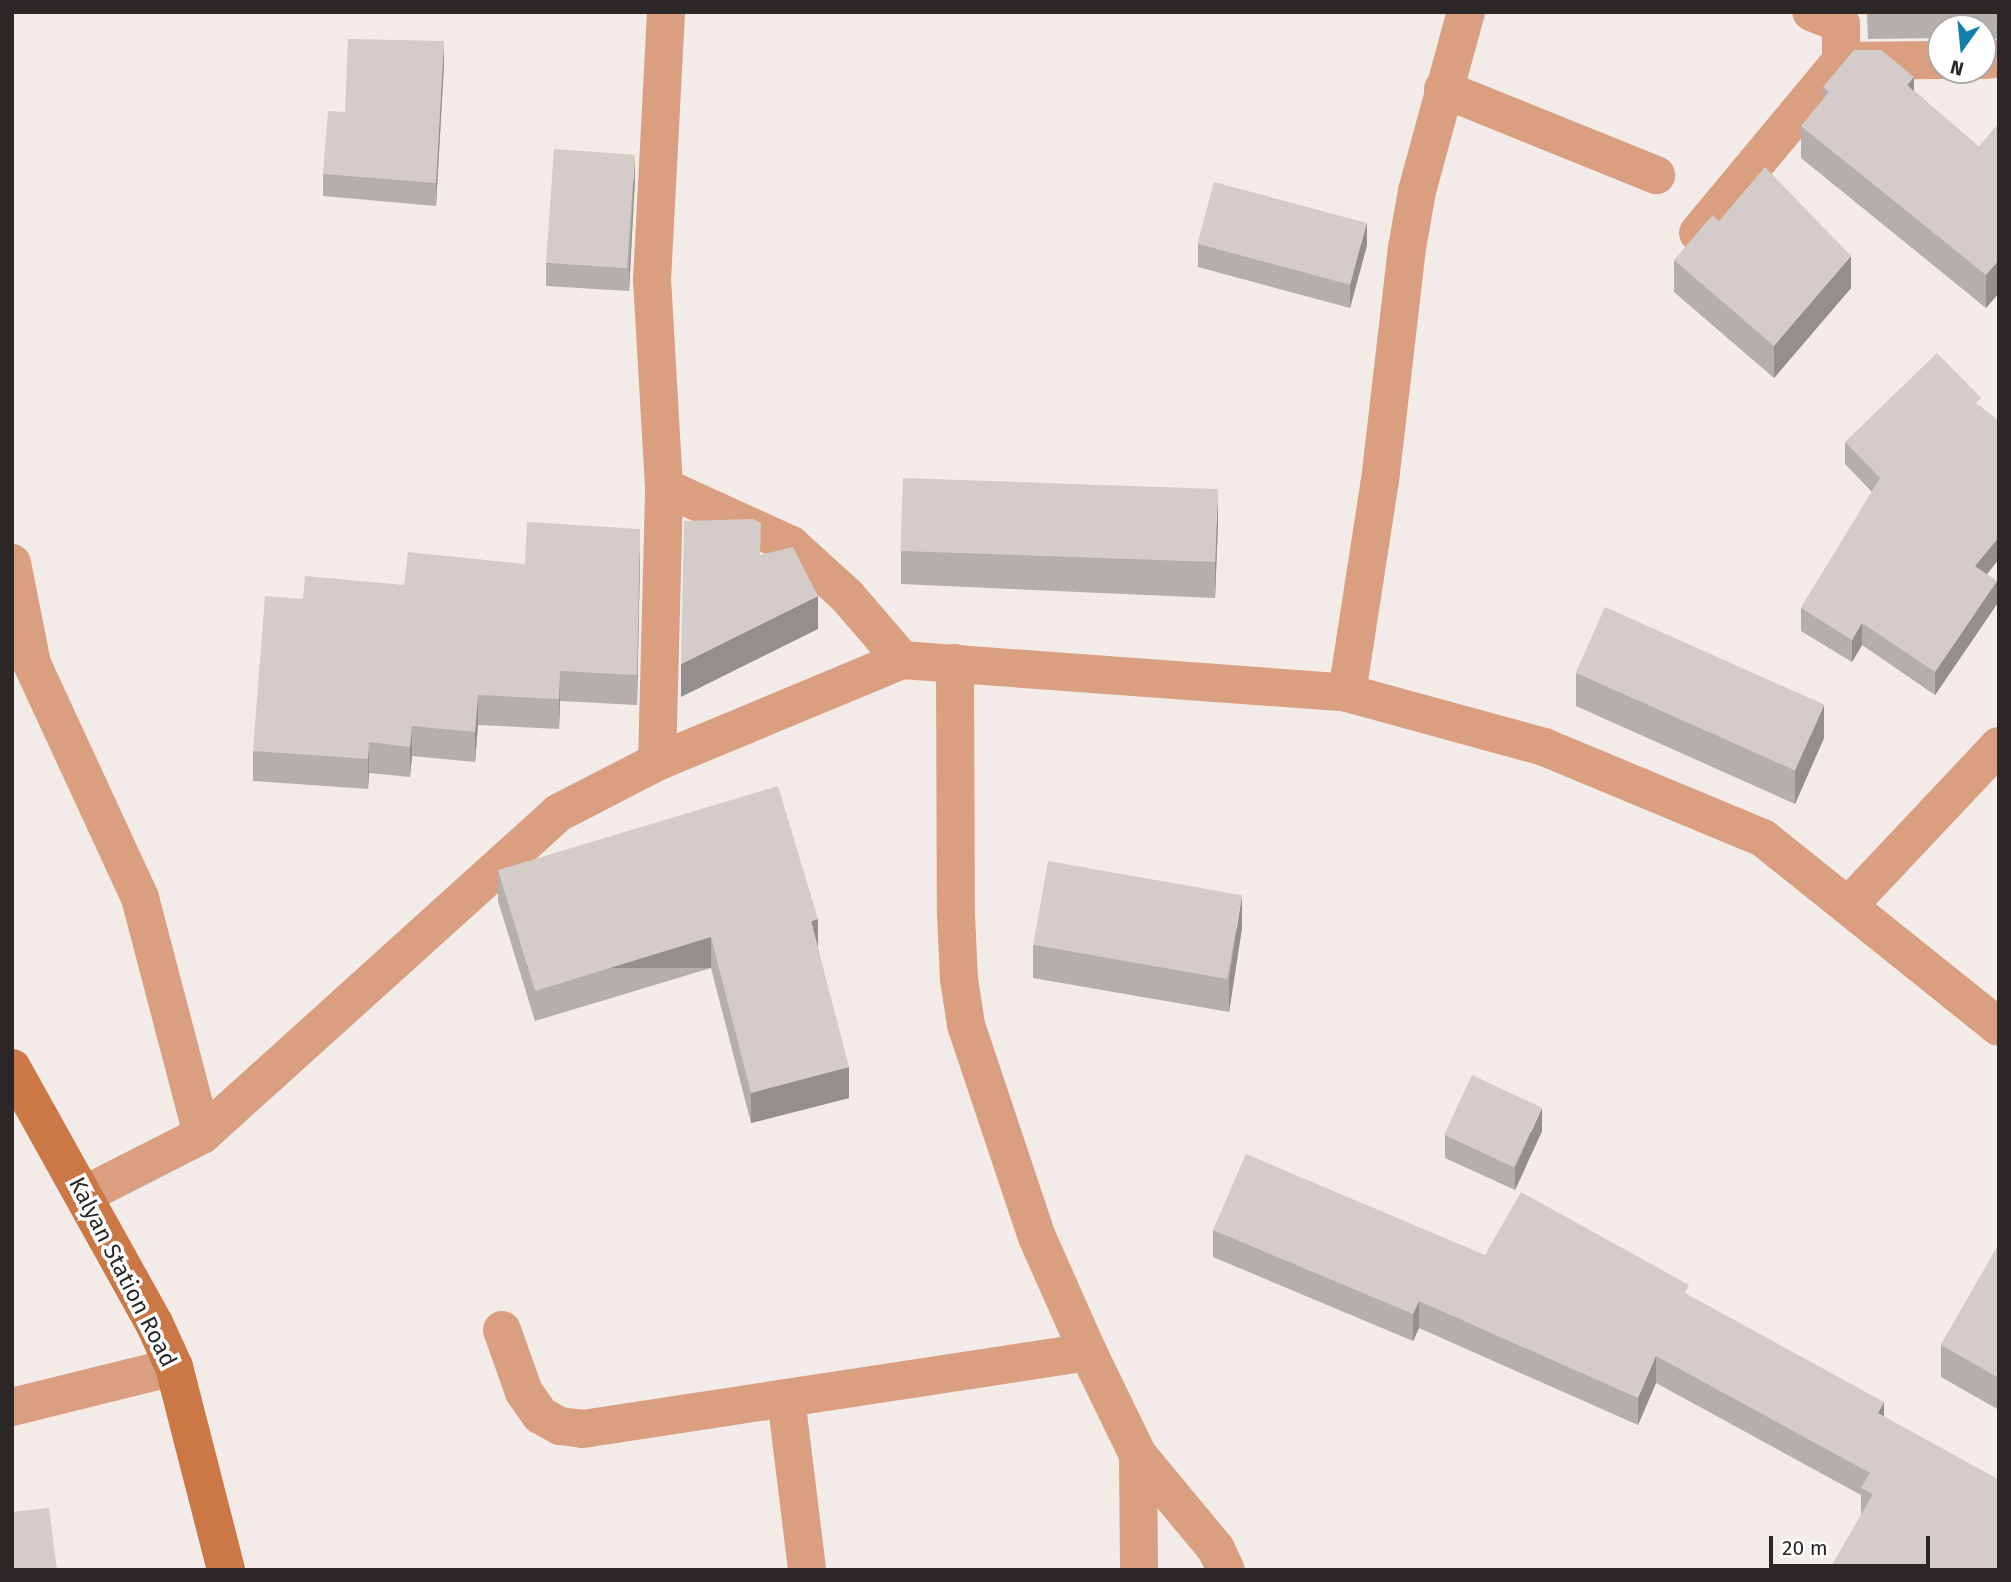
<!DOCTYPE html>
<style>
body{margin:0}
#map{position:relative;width:2011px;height:1582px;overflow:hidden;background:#f2ebe7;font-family:"Fira Sans",sans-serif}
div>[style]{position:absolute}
.street>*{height:38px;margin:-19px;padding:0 19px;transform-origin:19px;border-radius:19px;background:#d99f80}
.secondary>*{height:38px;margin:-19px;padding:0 19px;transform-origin:19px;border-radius:19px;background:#cb7746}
.wall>*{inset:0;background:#b5afac}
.shaded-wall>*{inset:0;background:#948f8c;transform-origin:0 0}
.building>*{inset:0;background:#d3ccc8;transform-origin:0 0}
span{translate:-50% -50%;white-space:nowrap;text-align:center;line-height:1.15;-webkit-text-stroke:7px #fff;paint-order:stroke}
.street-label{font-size:23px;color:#2a2726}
.frame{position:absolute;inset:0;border:14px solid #2a2726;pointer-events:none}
.north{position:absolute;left:1927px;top:14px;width:70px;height:70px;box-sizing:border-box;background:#fff;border:2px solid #aaa9a8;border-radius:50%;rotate:195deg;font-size:19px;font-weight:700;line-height:28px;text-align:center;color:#2a2726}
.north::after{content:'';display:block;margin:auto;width:24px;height:32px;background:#1180a8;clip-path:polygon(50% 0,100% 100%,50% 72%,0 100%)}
.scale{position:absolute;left:1769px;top:1536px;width:161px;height:32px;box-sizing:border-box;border:4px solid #2a2726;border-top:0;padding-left:9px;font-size:21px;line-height:24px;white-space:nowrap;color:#2a2726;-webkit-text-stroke:5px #fff;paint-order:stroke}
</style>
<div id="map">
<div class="street">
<div style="left:1983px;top:60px;width:16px;rotate:-4deg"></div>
<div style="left:1842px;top:61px;width:99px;rotate:-0.6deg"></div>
<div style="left:1443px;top:89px;width:230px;rotate:22deg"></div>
<div style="left:1698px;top:233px;width:224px;rotate:-50.3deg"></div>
<div style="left:1841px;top:61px;width:37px;rotate:-90deg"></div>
<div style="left:1841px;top:24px;width:32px;rotate:-158deg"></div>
<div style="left:664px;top:487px;width:140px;rotate:24.5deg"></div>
<div style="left:791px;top:545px;width:76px;rotate:42.3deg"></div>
<div style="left:847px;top:596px;width:84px;rotate:49.3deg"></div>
<div style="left:12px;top:563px;width:103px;rotate:78.8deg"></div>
<div style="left:32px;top:664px;width:258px;rotate:65.2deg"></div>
<div style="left:140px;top:898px;width:245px;rotate:75.3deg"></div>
<div style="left:955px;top:663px;width:251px;rotate:89.8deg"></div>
<div style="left:956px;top:914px;width:65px;rotate:87.4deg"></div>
<div style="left:959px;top:979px;width:47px;rotate:81.3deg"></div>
<div style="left:966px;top:1025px;width:224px;rotate:71.5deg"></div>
<div style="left:1037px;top:1237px;width:126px;rotate:66.1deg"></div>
<div style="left:1088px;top:1352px;width:114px;rotate:64.1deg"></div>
<div style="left:1138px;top:1455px;width:122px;rotate:50.3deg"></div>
<div style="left:1216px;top:1549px;width:23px;rotate:65deg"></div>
<div style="left:1347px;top:693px;width:204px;rotate:15.3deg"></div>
<div style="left:1544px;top:747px;width:237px;rotate:22.6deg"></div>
<div style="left:1763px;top:838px;width:302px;rotate:38.7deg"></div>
<div style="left:657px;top:762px;width:275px;rotate:-88.5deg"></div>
<div style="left:664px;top:487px;width:207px;rotate:-93.3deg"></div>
<div style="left:652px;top:280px;width:268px;rotate:-87deg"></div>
<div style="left:1848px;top:906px;width:220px;rotate:-46.7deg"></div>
<div style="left:84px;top:1195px;width:132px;rotate:-27deg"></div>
<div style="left:202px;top:1135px;width:480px;rotate:-42.1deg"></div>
<div style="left:558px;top:813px;width:111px;rotate:-27.3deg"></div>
<div style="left:657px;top:762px;width:265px;rotate:-22.6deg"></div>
<div style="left:902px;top:660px;width:446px;rotate:4.2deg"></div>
<div style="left:1347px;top:693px;width:215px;rotate:-81.2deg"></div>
<div style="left:1380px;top:481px;width:235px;rotate:-83.4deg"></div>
<div style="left:1407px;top:248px;width:58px;rotate:-80deg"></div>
<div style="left:1417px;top:191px;width:186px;rotate:-74.7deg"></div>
<div style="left:502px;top:1330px;width:66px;rotate:70.5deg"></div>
<div style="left:524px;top:1392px;width:28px;rotate:55deg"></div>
<div style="left:540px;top:1415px;width:23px;rotate:29deg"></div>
<div style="left:560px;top:1426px;width:23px;rotate:7deg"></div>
<div style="left:583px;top:1429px;width:511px;rotate:-8.67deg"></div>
<div style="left:786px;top:1398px;width:173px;rotate:83deg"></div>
<div style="left:12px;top:1407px;width:167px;rotate:-13.9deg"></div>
<div style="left:1138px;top:1455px;width:115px;rotate:89.5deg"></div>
</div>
<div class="secondary">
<div style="left:12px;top:1068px;width:292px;rotate:60.9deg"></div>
<div style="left:154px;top:1323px;width:48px;rotate:65.6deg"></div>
<div style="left:174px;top:1367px;width:210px;rotate:75.6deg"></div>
</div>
<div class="wall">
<div style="clip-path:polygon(1867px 12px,1999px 12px,1999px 38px,1983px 40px,1983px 28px,1941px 28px,1941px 38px,1868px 39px)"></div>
<div style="clip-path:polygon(444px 64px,436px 206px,323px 196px,323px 174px,345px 112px)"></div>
<div style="clip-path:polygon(1823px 87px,1914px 91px,1979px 147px,1999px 123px,1999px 293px,1986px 308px,1801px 158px,1801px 126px,1823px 100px)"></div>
<div style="clip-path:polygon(635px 178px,629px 291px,546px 286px,546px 263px)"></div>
<div style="clip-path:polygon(1719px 221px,1851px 288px,1774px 378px,1674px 292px,1674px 260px)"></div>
<div style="clip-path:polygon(1198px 244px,1367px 245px,1350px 308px,1198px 267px)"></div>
<div style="clip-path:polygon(1981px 406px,1999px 559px,1987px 574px,1997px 604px,1935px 695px,1862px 645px,1852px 662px,1801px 631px,1801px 608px,1872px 492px,1845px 464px,1845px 442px)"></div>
<div style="clip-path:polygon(1218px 524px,1215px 598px,901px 584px,901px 551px)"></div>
<div style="clip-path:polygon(640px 559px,637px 705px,560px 701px,559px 729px,478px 725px,475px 762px,412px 756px,410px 777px,369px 773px,368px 789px,253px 781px,253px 751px,303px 599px,404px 585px,525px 564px)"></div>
<div style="clip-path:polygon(1576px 673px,1824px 738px,1795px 804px,1576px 706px)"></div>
<div style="clip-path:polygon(498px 870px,818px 947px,849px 1098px,751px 1123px,711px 968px,535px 1021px,498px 901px)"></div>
<div style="clip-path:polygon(1242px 928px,1229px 1012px,1033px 978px,1033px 945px)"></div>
<div style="clip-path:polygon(1542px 1131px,1515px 1190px,1445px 1158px,1445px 1135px)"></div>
<div style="clip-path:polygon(1213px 1230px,1485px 1255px,1689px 1296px,1884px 1417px,1999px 1480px,1861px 1515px,1861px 1495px,1656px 1383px,1638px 1425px,1419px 1328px,1413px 1341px,1213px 1257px)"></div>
<div style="clip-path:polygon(1999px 1244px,1999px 1410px,1941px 1377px,1941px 1345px)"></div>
</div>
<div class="shaded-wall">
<div style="clip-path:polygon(444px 41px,444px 64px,436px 206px,436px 183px)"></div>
<div style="clip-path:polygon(1914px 77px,1914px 110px,1907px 85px)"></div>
<div style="clip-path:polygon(635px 155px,635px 178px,629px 291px,629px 269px)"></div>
<div style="clip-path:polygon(1367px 222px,1367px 245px,1350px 308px,1350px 285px)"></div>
<div style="clip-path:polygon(1851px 256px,1851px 288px,1774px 378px,1774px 346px)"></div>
<div style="clip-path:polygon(1999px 260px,1999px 293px,1986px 308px,1986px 275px)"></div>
<div style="clip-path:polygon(1218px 491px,1218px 524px,1215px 598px,1215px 566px)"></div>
<div style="clip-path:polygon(640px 529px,640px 559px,637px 705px,637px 675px)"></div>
<div style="clip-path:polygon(1999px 537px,1999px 559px,1975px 589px,1975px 566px)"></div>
<div style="clip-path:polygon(1997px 581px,1997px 604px,1935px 695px,1935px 672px)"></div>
<div style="clip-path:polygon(818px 596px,818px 629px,681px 697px,681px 664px)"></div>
<div style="clip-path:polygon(1862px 623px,1862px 645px,1852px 662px,1852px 640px)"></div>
<div style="clip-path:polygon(560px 671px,560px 701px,559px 729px,559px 699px)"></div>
<div style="clip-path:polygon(478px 695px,478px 725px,475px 762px,475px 732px)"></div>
<div style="clip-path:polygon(1824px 705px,1824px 738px,1795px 804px,1795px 771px)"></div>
<div style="clip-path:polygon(412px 726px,412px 756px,410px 777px,410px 747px)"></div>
<div style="clip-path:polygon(369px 742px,369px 773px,368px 789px,368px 759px)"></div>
<div style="clip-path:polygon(1242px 895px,1242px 928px,1229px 1012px,1229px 979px)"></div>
<div style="clip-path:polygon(818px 919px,818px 949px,811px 921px)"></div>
<div style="left:711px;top:937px;width:31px;height:184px;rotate:90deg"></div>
<div style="clip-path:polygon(849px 1067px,849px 1098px,751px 1123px,751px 1093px)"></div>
<div style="clip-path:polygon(1542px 1108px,1542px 1131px,1515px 1190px,1515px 1168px)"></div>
<div style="clip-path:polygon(1419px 1301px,1419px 1328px,1413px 1341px,1413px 1314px)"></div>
<div style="clip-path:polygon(1656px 1356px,1656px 1383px,1638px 1425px,1638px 1398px)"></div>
<div style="clip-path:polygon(1884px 1402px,1884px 1429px,1878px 1413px)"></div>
</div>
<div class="building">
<div style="clip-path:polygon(348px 39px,444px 41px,436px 183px,323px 174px,328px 111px,345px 112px)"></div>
<div style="clip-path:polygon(1854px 50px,1881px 50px,1914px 77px,1907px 85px,1979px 147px,1999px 123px,1999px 260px,1986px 275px,1801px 126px,1829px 92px,1823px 87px)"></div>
<div style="left:554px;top:149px;width:81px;height:114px;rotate:4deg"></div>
<div style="clip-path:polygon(1765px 167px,1851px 256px,1774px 346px,1674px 260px,1710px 218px,1713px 215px,1719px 221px)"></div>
<div style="left:1214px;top:182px;width:158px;height:64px;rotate:15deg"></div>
<div style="clip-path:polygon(1937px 353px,1981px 398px,1976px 403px,1999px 421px,1999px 537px,1975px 566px,1997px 581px,1935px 672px,1862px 623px,1852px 640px,1801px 608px,1880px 478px,1845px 442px)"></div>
<div style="left:903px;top:478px;width:315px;height:73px;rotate:2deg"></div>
<div style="clip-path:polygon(753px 519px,761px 523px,760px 555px,793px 547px,818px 596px,681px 664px,684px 521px)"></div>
<div style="clip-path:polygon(527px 522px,640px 529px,637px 675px,560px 671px,559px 699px,478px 695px,475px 732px,412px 726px,410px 747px,369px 742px,368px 759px,253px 751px,265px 596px,303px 599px,305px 576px,404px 585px,408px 552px,525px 564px)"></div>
<div style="left:1605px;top:607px;width:240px;height:72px;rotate:24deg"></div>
<div style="clip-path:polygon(778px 786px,818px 919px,811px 921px,849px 1067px,751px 1093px,711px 937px,535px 991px,498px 870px)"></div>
<div style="left:1048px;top:861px;width:197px;height:85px;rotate:10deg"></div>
<div style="left:1472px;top:1075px;width:77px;height:66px;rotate:25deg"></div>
<div style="clip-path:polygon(1246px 1154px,1485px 1255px,1521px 1192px,1689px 1285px,1685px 1293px,1884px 1402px,1878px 1413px,1999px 1480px,1999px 1570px,1829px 1570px,1873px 1494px,1861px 1488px,1870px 1473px,1656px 1356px,1638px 1398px,1419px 1301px,1413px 1314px,1213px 1230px)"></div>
<div style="clip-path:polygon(1999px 1244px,1999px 1378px,1941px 1345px)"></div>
<div style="clip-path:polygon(49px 1508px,57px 1570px,12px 1570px,12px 1512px)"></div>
</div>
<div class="street-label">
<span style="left:123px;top:1272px;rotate:63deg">Kalyan Station Road</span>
</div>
<div class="frame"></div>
<div class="north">N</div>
<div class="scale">20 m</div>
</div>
